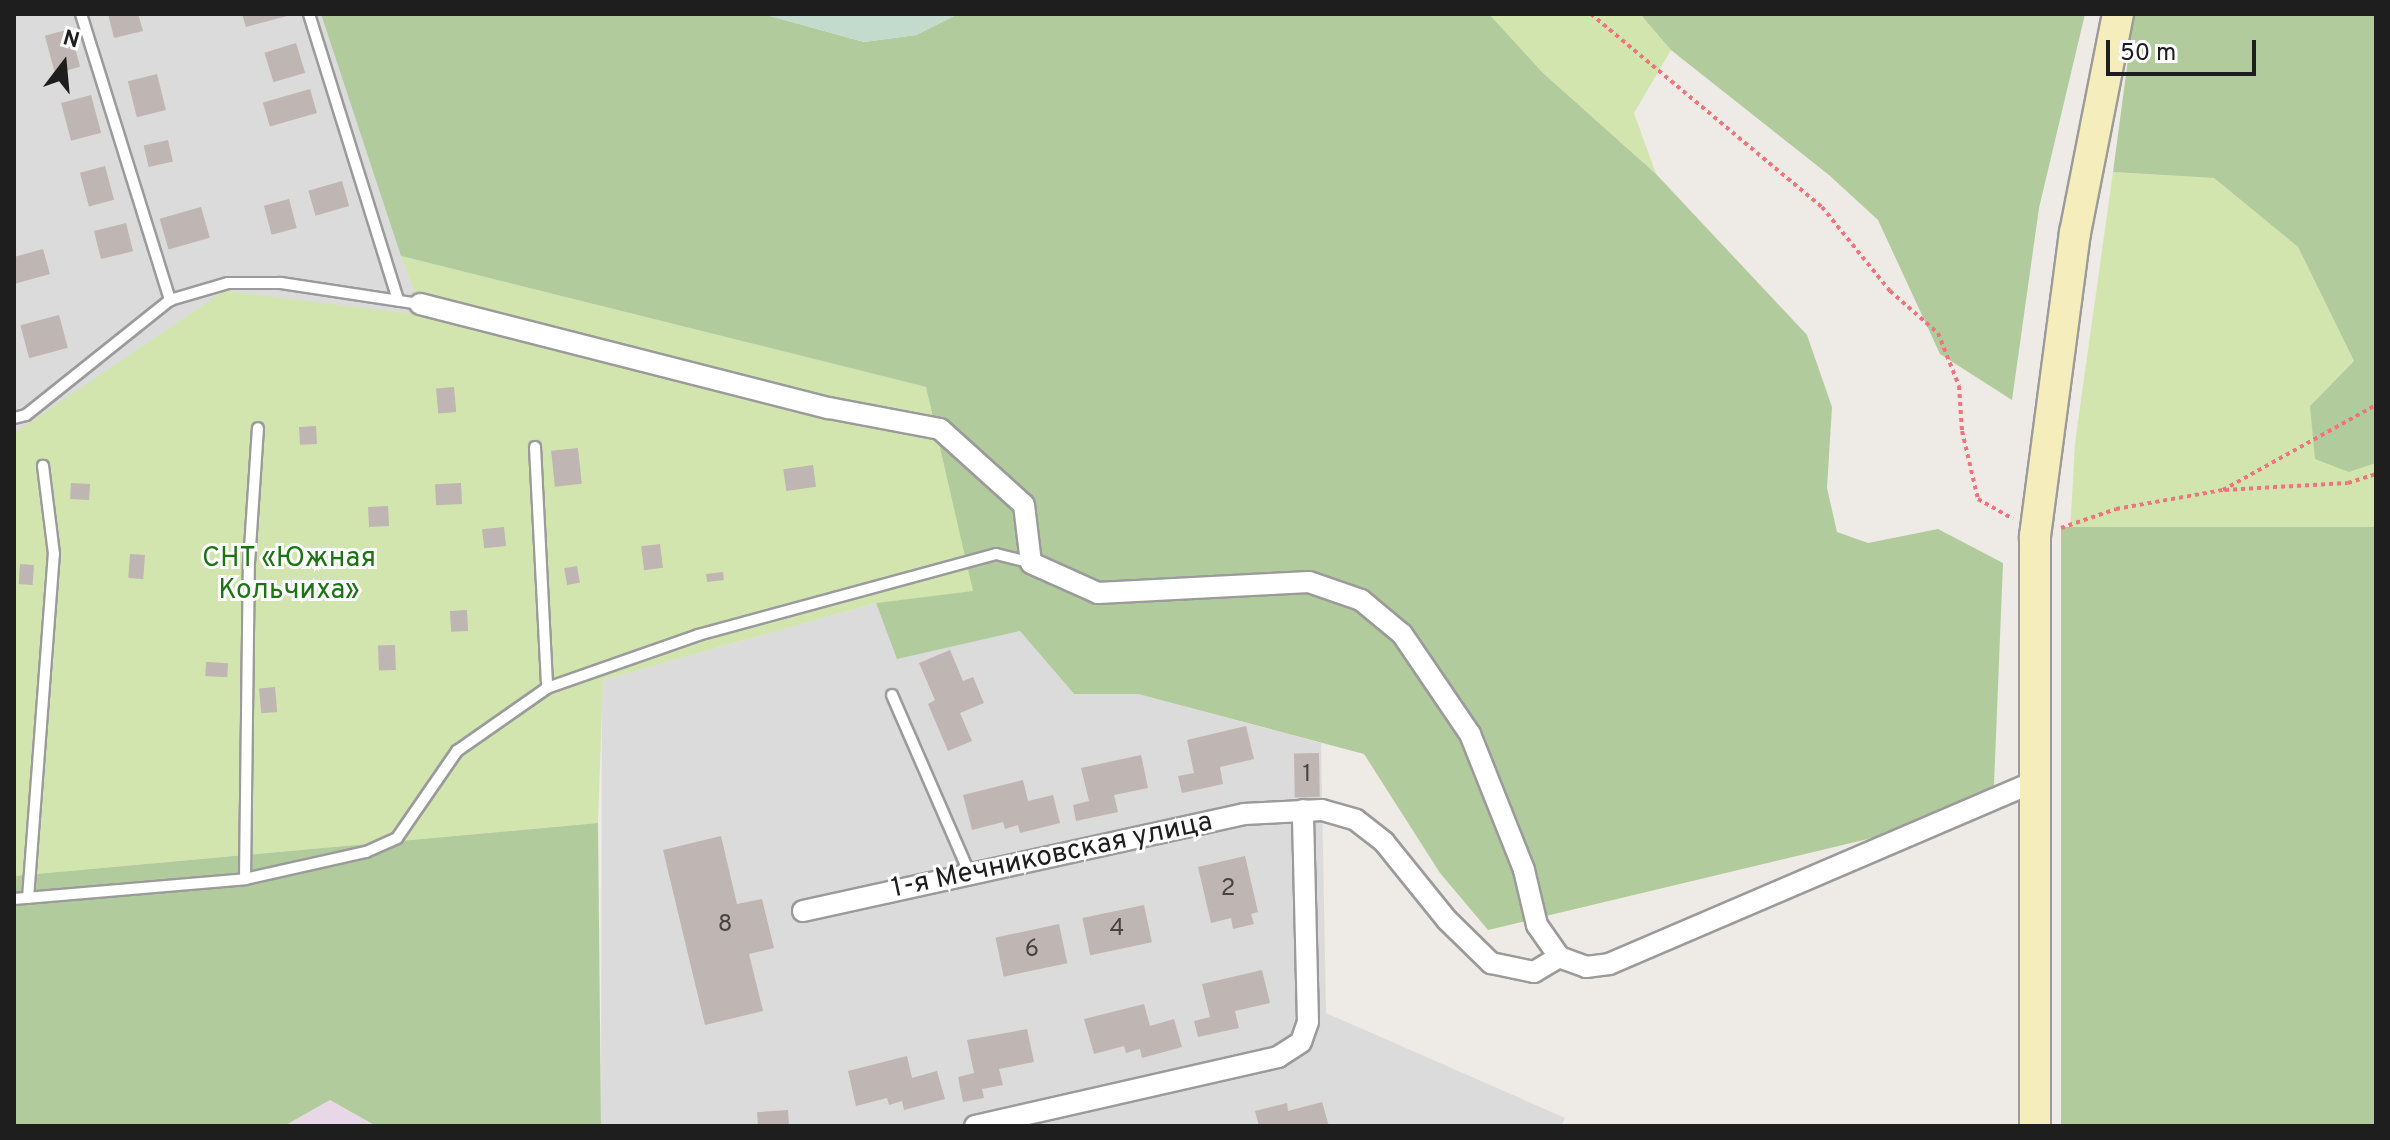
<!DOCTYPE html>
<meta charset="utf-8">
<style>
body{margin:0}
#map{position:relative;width:2390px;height:1140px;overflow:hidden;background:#eeeae5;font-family:Overpass,sans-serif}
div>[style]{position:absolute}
.residential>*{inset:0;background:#dcdbdb}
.industrial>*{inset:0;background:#e7d7e7}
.grass>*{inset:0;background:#d3e5ae}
.forest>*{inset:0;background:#b2cb9c;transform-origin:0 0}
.wetland>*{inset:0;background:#c3dbcc}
.building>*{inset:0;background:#bfb5b2;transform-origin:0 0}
.path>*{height:4px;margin-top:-2px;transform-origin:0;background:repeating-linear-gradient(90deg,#f0747d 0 4px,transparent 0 8px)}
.roads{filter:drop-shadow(2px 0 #9b9b9b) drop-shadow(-2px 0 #9b9b9b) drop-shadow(0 2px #9b9b9b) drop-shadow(0 -2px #9b9b9b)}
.service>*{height:10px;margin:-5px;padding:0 5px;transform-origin:5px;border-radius:5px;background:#fff}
.minor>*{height:20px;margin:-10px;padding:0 10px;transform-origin:10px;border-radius:10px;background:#fff}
.secondary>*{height:30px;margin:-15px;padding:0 15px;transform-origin:15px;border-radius:15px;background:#f5eebc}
span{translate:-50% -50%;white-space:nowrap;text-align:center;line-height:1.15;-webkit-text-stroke:6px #fff;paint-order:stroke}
.number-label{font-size:24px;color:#464443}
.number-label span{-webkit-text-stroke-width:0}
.park-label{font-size:28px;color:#1c7513}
.street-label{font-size:28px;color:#1e1e1e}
.frame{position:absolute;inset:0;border:16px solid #1e1e1e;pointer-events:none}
.north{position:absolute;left:24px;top:24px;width:80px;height:80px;-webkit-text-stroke:6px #fff;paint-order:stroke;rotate:16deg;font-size:22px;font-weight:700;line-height:32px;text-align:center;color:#1e1e1e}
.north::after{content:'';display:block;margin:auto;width:28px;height:36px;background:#1e1e1e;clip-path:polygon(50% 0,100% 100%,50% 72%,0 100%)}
.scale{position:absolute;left:2106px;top:40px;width:150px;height:36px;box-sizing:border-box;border:4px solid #1e1e1e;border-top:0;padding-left:10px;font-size:24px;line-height:28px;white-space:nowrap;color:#1e1e1e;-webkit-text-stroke:6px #fff;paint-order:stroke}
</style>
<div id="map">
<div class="residential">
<div style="clip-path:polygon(14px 14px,321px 14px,424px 315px,14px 433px)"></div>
<div style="clip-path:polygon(876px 603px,897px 658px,1020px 631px,1074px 694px,1138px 694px,1321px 743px,1326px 1013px,1565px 1118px,1561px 1126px,601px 1126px,602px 680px)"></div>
</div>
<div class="industrial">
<div style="clip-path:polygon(330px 1100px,376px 1126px,284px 1126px)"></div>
</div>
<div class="grass">
<div style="clip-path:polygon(1489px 14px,1640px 14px,1671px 50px,1634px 113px,1656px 174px,1543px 73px)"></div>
<div style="clip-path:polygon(2113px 172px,2214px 178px,2298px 247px,2354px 361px,2310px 406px,2349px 472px,2376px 463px,2376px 527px,2067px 588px,2075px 443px)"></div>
<div style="clip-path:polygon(401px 256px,926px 387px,974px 592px,876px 603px,603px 680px,598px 823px,14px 876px,14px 433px,224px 291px,423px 315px)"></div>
</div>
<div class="forest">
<div style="clip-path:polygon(321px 14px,763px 14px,864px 42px,916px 35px,958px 14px,1489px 14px,1543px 73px,1656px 174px,1807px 335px,1832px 407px,1827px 488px,1837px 532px,1868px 543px,1938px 529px,2003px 563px,1993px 809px,1488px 930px,1440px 873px,1364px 754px,1138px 694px,1074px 694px,1020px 631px,897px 659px,876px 603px,973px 591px,926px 387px,401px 256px)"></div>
<div style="clip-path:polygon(1640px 14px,2085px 14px,2039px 208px,2012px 400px,1940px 354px,1878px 220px,1829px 175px,1671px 50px)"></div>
<div style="clip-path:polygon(2134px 14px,2376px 14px,2376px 463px,2349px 472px,2315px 459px,2310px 406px,2354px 361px,2298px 247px,2214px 178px,2113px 172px)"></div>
<div style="left:2376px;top:527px;width:599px;height:315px;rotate:90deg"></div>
<div style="clip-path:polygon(598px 823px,601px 1126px,376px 1126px,330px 1100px,284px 1126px,14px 1126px,14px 876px)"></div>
</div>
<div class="wetland">
<div style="clip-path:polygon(763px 14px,958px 14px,916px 35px,864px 42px)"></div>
</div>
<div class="building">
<div style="clip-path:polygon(108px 14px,138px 14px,143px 31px,114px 38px)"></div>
<div style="clip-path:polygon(242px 14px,290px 14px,291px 15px,246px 27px)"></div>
<div style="left:70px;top:29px;width:39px;height:26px;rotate:75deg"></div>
<div style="left:296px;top:43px;width:31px;height:33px;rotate:73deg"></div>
<div style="left:157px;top:74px;width:37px;height:30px;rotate:76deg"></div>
<div style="left:310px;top:89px;width:25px;height:49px;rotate:74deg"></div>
<div style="left:91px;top:95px;width:39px;height:31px;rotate:75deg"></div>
<div style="left:168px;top:140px;width:22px;height:25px;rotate:77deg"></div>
<div style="left:105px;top:166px;width:35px;height:26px;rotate:75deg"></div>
<div style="left:342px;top:181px;width:26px;height:35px;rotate:74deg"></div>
<div style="left:289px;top:199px;width:30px;height:26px;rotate:75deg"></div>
<div style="left:201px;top:207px;width:32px;height:43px;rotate:74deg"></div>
<div style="left:126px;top:223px;width:29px;height:33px;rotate:76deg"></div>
<div style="clip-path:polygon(43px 249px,50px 274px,14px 284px,14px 257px)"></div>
<div style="left:59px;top:315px;width:34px;height:40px;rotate:75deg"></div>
<div style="left:454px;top:387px;width:25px;height:18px;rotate:85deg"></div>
<div style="left:316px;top:426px;width:18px;height:17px;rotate:87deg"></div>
<div style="left:578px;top:448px;width:36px;height:27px;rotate:84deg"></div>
<div style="left:813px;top:465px;width:22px;height:30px;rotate:82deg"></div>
<div style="left:71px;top:483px;width:19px;height:16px;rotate:3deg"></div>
<div style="left:461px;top:483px;width:21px;height:26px;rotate:87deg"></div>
<div style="left:388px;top:506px;width:20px;height:20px;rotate:87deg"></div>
<div style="left:504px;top:527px;width:19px;height:22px;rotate:84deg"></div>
<div style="left:660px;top:544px;width:24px;height:19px;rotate:83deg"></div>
<div style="left:130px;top:554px;width:15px;height:24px;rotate:4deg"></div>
<div style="left:20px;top:564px;width:14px;height:20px;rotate:4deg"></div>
<div style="left:577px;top:566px;width:17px;height:13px;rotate:80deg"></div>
<div style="left:723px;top:572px;width:8px;height:17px;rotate:83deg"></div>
<div style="left:467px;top:610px;width:21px;height:17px;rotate:87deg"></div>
<div style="left:395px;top:645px;width:25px;height:17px;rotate:88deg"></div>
<div style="clip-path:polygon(950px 650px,963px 681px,973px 677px,984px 703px,960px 713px,972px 741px,948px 751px,928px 704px,935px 700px,919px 663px)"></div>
<div style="left:206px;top:662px;width:22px;height:14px;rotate:3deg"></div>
<div style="left:275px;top:687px;width:25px;height:16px;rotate:85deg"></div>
<div style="clip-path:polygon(1246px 726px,1254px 759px,1220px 767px,1223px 784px,1182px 793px,1178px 776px,1194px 773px,1187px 740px)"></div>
<div style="left:1319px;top:753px;width:44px;height:25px;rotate:89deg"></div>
<div style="clip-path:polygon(1141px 755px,1148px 788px,1114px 795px,1118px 812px,1076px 821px,1073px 805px,1089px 801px,1081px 768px)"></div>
<div style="clip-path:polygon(1023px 780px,1028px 801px,1053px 795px,1060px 823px,1020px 833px,1018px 825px,1005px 829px,1003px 822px,972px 830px,963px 795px)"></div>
<div style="clip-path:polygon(721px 836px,737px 904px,762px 899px,774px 948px,749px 954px,763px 1011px,705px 1025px,663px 850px)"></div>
<div style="clip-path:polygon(1245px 856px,1258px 912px,1251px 914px,1254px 924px,1233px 929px,1231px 918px,1211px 923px,1198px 867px)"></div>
<div style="left:1144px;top:905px;width:38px;height:63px;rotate:78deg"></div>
<div style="left:1059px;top:924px;width:40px;height:65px;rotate:78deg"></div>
<div style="clip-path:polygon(1262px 970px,1270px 1003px,1235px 1011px,1239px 1028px,1198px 1037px,1194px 1021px,1210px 1017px,1202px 984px)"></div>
<div style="clip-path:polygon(1144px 1004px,1150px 1026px,1174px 1019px,1182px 1047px,1142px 1058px,1140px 1049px,1126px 1053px,1124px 1046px,1094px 1054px,1084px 1019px)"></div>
<div style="clip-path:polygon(1027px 1029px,1034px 1062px,999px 1069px,1003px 1085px,982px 1089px,984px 1098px,963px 1102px,958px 1077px,974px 1073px,967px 1040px)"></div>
<div style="clip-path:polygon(907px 1056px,912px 1078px,937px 1071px,945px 1099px,904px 1110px,902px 1101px,889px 1105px,887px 1098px,856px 1106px,848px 1071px)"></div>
<div style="clip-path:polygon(1322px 1102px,1329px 1126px,1259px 1126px,1255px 1111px,1287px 1103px,1288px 1111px)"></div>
<div style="left:788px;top:1110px;width:16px;height:31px;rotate:86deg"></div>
</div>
<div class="path">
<div style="left:1591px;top:14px;width:301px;rotate:39.9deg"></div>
<div style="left:1822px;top:207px;width:108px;rotate:51deg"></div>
<div style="left:1890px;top:291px;width:64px;rotate:41.2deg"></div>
<div style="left:1938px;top:333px;width:57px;rotate:68.4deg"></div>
<div style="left:1959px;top:386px;width:45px;rotate:86.2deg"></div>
<div style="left:1962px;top:431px;width:70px;rotate:76.8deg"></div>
<div style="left:1978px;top:499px;width:40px;rotate:29.7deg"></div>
<div style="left:2225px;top:490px;width:123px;rotate:-3.3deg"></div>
<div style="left:2348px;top:483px;width:29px;rotate:-18deg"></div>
<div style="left:2061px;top:528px;width:58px;rotate:-19.1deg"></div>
<div style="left:2116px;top:509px;width:109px;rotate:-10.1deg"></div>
<div style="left:2223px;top:490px;width:175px;rotate:-29.1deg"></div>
</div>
<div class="roads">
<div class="service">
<div style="left:81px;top:14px;width:300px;rotate:72.7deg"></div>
<div style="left:309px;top:14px;width:300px;rotate:72.7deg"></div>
<div style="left:14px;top:418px;width:12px;rotate:-14deg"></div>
<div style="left:26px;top:415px;width:184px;rotate:-38.6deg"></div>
<div style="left:170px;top:300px;width:60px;rotate:-16.3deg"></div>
<div style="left:228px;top:283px;width:53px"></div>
<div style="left:281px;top:283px;width:141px;rotate:8.6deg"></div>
<div style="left:535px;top:447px;width:241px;rotate:87.1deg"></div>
<div style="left:892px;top:695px;width:195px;rotate:66.5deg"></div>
<div style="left:245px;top:879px;width:316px;rotate:-89.3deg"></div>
<div style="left:249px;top:563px;width:135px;rotate:-86.2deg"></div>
<div style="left:28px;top:898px;width:345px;rotate:-85.7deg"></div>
<div style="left:54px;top:554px;width:89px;rotate:-97.1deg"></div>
<div style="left:14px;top:899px;width:232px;rotate:-4.9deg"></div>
<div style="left:245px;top:879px;width:124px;rotate:-12.6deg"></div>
<div style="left:366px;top:852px;width:34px;rotate:-24deg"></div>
<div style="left:397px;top:838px;width:106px;rotate:-55.4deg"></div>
<div style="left:457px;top:751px;width:110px;rotate:-35deg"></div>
<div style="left:547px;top:688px;width:160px;rotate:-19.3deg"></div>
<div style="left:698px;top:635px;width:309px;rotate:-15.2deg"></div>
<div style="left:996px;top:554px;width:36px;rotate:14deg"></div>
</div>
<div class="minor">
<div style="left:420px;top:304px;width:422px;rotate:14.3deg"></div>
<div style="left:829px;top:408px;width:113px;rotate:10.7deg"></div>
<div style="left:940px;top:429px;width:113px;rotate:42.1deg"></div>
<div style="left:1024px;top:505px;width:58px;rotate:83.1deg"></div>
<div style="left:1031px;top:563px;width:73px;rotate:24.1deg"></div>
<div style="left:1098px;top:593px;width:211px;rotate:-3deg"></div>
<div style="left:1309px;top:582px;width:55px;rotate:19.1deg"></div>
<div style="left:1361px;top:600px;width:53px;rotate:39.7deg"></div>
<div style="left:1402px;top:634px;width:121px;rotate:55.8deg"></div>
<div style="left:1470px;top:734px;width:146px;rotate:68.3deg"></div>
<div style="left:1524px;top:870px;width:57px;rotate:76.7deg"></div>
<div style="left:1537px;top:925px;width:39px;rotate:55deg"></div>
<div style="left:1559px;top:957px;width:29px;rotate:20deg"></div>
<div style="left:1586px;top:967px;width:23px;rotate:-7deg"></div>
<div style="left:1609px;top:964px;width:461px;rotate:-23.2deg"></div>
<div style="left:803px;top:911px;width:452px;rotate:-12.4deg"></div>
<div style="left:1244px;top:814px;width:78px;rotate:-2.9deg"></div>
<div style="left:1322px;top:810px;width:35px;rotate:16deg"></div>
<div style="left:1356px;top:820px;width:36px;rotate:38deg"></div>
<div style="left:1384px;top:842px;width:100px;rotate:51.1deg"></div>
<div style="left:1447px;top:920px;width:62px;rotate:44.3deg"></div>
<div style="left:1491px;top:963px;width:44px;rotate:11.8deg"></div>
<div style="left:1534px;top:972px;width:29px;rotate:-31deg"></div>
<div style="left:975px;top:1126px;width:311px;rotate:-12.8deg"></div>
<div style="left:1278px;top:1057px;width:27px;rotate:-33deg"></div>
<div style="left:1301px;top:1042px;width:21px;rotate:-71deg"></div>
<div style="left:1308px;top:1022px;width:212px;rotate:-91.4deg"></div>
</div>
<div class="secondary">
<div style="left:2035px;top:1126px;width:590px;rotate:-90deg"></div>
<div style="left:2035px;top:536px;width:306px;rotate:-82.5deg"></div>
<div style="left:2075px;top:233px;width:223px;rotate:-78.9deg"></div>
</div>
</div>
<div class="number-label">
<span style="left:1307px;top:776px">1</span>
<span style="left:1228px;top:890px">2</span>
<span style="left:725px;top:926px">8</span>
<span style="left:1117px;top:930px">4</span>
<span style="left:1032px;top:951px">6</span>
</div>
<div class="park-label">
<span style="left:289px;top:575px">СНТ «Южная<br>Кольчиха»</span>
</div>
<div class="street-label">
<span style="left:1052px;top:856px;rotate:-12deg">1-я Мечниковская улица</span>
</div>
<div class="frame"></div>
<div class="north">N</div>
<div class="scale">50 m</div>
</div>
